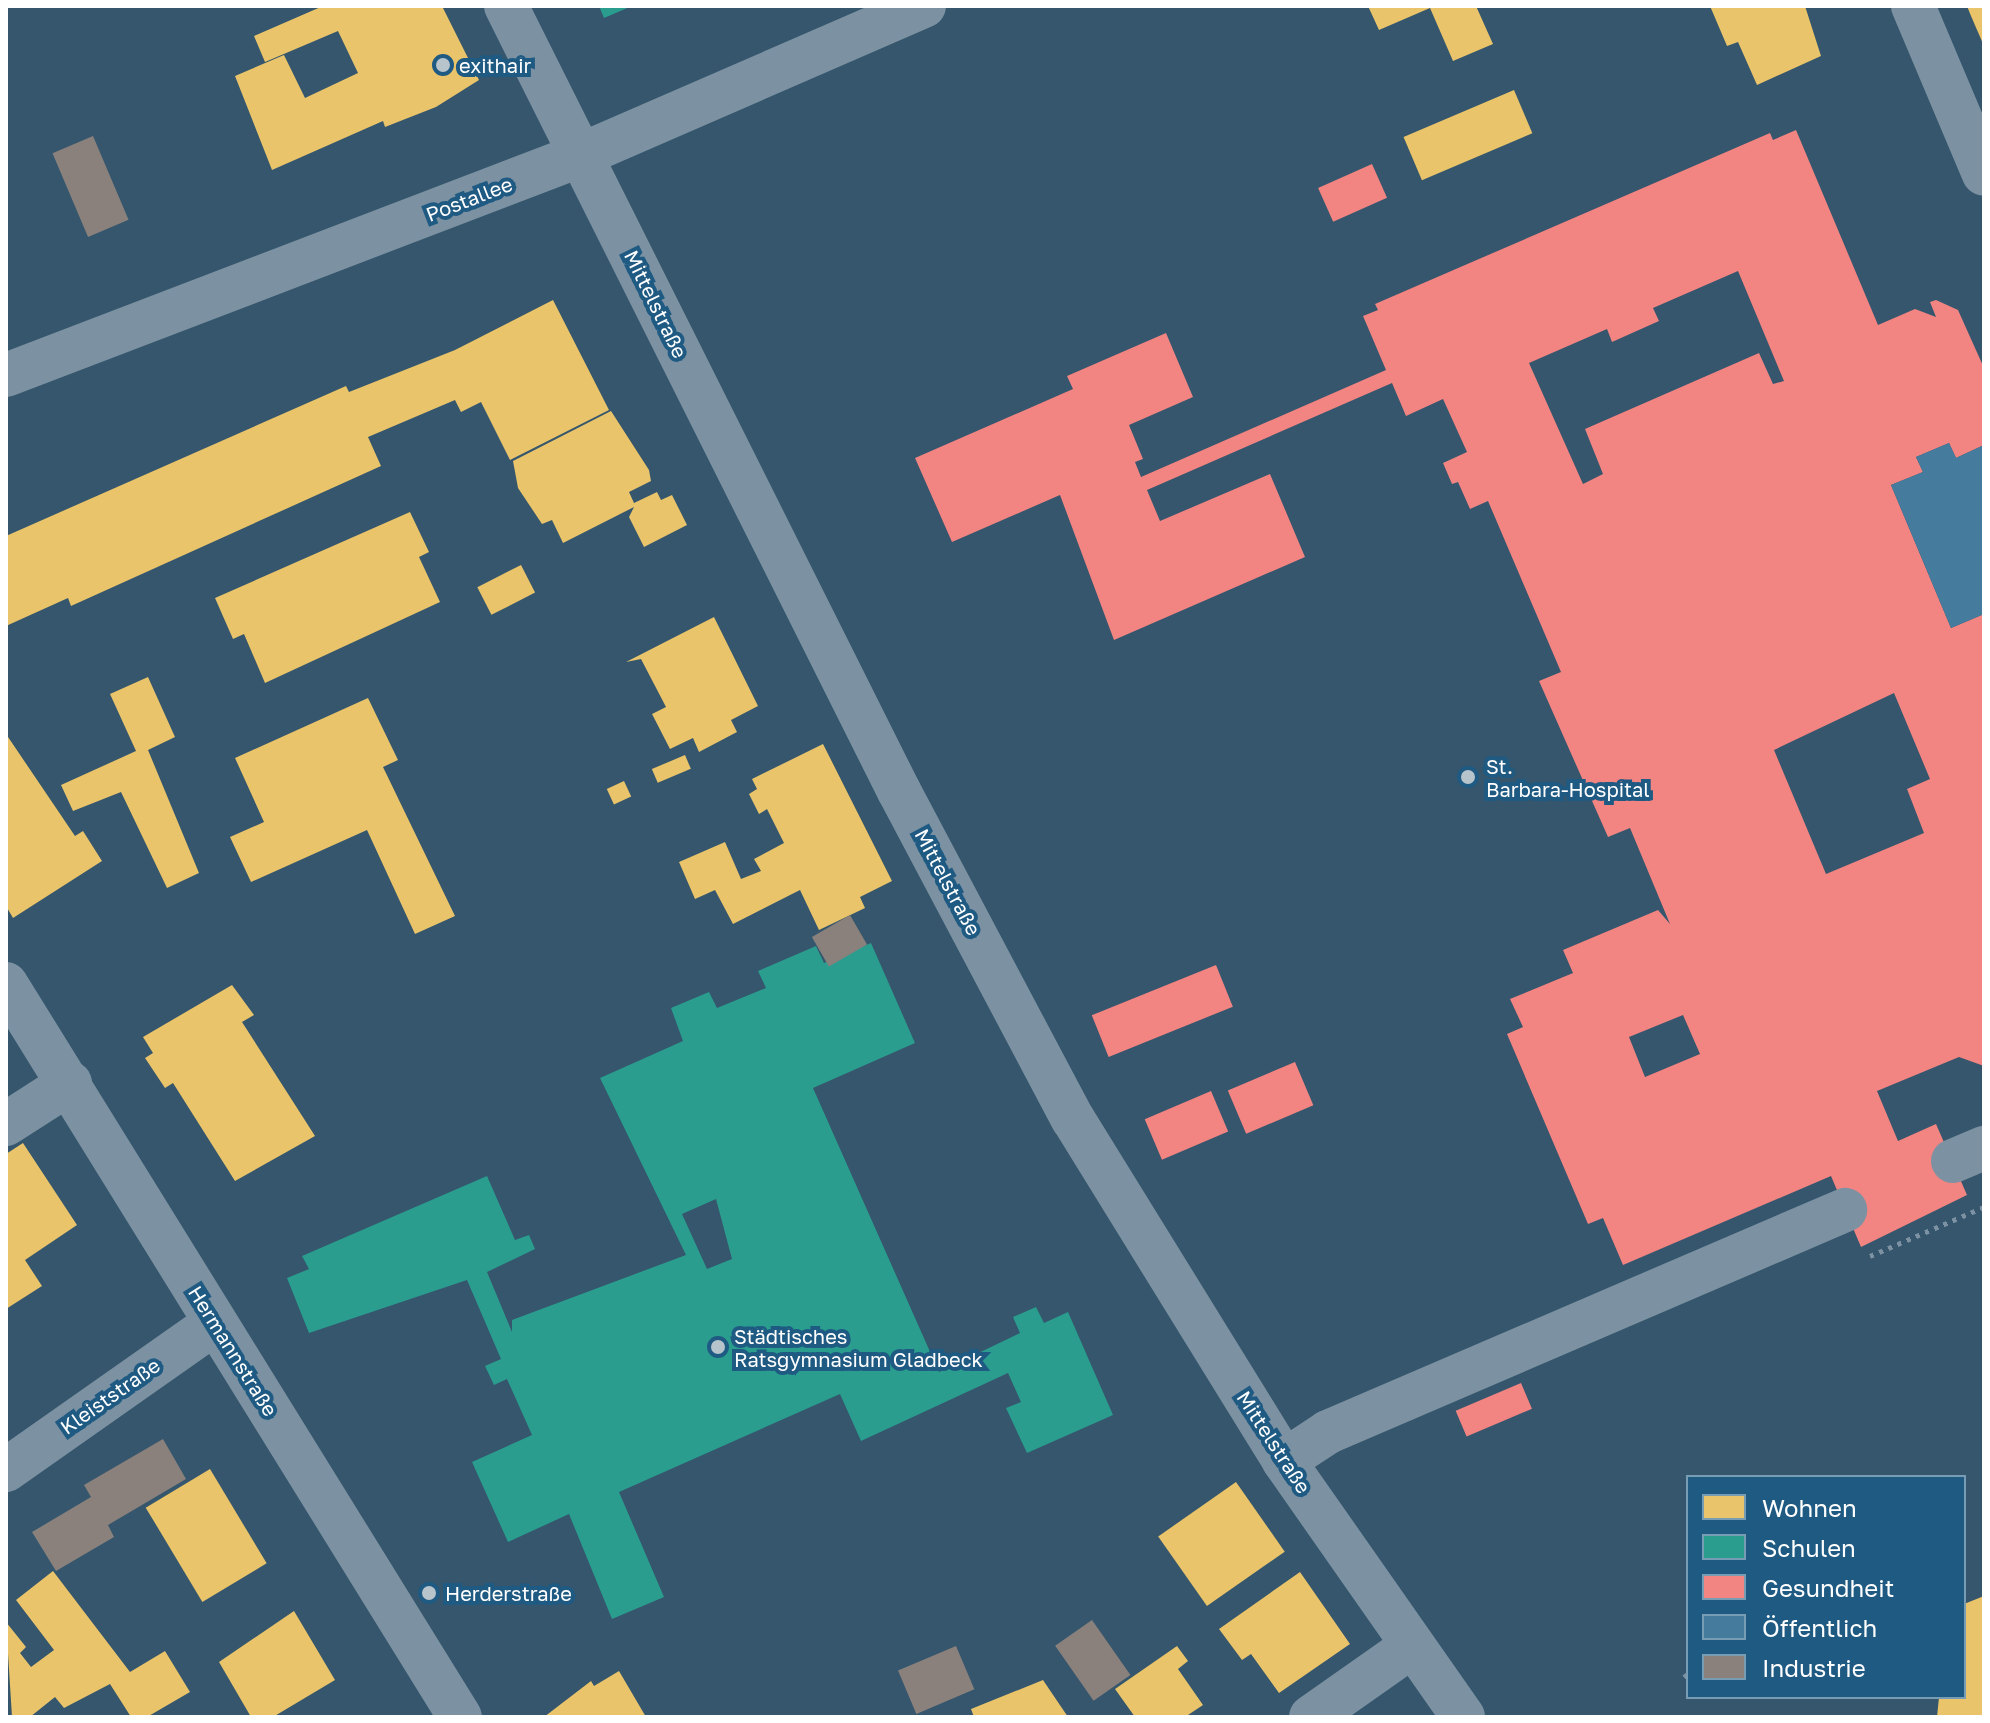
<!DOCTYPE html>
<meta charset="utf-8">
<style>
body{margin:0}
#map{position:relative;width:1990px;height:1723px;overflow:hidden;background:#35566c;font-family:"Golos Text",sans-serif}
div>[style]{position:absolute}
.homes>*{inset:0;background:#e9c46a;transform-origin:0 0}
.schools>*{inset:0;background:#2a9d8f}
.health>*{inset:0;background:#f28482;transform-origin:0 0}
.public>*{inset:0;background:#457b9d}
.industry>*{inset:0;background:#8a817c;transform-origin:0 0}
.path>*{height:5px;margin-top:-2.5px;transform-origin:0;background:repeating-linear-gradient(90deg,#7c92a2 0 4px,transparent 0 10px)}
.minor>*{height:44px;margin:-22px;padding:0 22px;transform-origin:22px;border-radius:22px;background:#7c92a2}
.dots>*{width:22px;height:22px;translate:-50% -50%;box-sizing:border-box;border:4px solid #1f5a83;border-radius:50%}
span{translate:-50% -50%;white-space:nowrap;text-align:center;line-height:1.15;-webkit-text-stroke:8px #1f5a83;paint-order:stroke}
.poi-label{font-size:20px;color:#fff}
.left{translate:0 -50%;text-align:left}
.street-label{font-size:20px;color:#fff}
.frame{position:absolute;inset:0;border:8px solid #fff;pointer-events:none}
.legend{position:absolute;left:1686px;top:1475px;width:280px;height:224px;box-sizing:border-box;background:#1f5a83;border:2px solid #799cb5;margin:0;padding:10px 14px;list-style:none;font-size:24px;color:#fff}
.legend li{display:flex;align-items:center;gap:16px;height:40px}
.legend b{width:40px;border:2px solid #799cb5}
</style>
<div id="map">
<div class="homes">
<div style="clip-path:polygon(323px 6px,442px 6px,479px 80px,436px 107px,385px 127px,383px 121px,272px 170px,235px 76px,284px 55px,305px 98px,358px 73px,338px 31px,265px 62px,254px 36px)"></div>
<div style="clip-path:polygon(1368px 6px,1476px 6px,1493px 44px,1453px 61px,1430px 8px,1379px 30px)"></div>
<div style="clip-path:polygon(1710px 6px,1805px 6px,1821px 56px,1757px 85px,1738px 42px,1727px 46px)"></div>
<div style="clip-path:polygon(1967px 6px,1984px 6px,1984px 46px,1971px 16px)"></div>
<div style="left:1514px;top:90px;width:47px;height:120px;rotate:67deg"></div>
<div style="clip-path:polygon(553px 300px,609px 410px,510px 460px,481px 402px,461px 412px,455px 400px,368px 437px,381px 466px,71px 606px,68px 598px,6px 626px,6px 536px,346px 386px,349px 392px,455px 350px)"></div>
<div style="clip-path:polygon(611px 411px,649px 470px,651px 481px,629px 492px,634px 503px,657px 492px,661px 500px,672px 495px,687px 525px,644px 547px,629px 517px,634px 507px,563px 543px,552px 520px,542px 524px,518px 488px,513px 461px)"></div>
<div style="clip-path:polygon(410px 512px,429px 552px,419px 557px,440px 602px,265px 683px,244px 634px,233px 639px,215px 598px)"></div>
<div style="left:521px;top:565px;width:31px;height:49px;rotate:63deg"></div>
<div style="clip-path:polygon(714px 617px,758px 706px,731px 720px,737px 732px,699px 752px,693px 738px,670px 749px,652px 714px,666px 707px,641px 659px,626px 662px)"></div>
<div style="clip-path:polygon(148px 677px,175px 737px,148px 750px,199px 873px,167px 888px,121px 792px,73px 811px,61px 785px,136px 751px,110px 694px)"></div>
<div style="clip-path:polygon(368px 698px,398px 760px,383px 767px,455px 916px,415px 934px,367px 830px,251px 882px,230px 837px,264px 822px,235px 758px)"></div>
<div style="clip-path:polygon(6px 734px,75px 836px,83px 831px,102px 861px,13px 918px,6px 906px)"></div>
<div style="clip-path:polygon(823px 744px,892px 881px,860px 897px,865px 908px,819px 930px,800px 890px,733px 924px,715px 890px,695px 899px,679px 862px,725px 842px,741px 879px,761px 871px,754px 859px,784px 843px,767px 809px,759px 814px,749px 794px,757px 789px,752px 779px)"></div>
<div style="left:685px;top:755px;width:15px;height:36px;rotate:67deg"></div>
<div style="left:624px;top:781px;width:17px;height:19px;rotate:65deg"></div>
<div style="clip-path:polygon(232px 985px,254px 1015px,242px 1022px,315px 1136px,235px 1181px,173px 1083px,165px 1088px,145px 1058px,153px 1053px,143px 1037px)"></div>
<div style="clip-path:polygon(23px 1143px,77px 1225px,25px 1260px,42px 1286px,6px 1309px,6px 1154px)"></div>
<div style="left:210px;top:1469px;width:110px;height:75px;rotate:59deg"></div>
<div style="left:1236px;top:1482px;width:85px;height:95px;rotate:55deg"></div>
<div style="clip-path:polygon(53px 1571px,130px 1672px,165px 1651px,190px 1692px,147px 1717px,131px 1717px,110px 1684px,64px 1708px,55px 1697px,30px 1717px,12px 1717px,6px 1622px,26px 1647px,20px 1653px,31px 1667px,54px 1650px,16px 1600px)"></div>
<div style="clip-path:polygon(1300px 1572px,1350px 1644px,1279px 1693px,1251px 1654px,1242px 1660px,1219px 1629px)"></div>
<div style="clip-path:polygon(1984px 1596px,1984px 1717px,1937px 1717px,1939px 1697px,1964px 1697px,1964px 1604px)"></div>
<div style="clip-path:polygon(294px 1611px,335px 1680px,273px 1717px,251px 1717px,219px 1662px)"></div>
<div style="clip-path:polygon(1177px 1646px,1188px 1661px,1178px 1669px,1203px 1705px,1185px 1717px,1135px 1717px,1115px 1689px)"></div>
<div style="clip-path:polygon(619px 1671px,646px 1717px,544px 1717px,591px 1681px,594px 1686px)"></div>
<div style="clip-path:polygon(1043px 1680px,1068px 1717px,974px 1717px,971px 1709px)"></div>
</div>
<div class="schools">
<div style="clip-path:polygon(599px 6px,632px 6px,604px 18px)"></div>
<div style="clip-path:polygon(evenodd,871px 943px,915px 1043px,813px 1088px,939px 1372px,1020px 1333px,1013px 1317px,1036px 1307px,1044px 1323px,1068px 1312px,1113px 1415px,1027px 1453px,1006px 1408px,1021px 1402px,1008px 1373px,861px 1441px,840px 1394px,619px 1492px,664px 1597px,612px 1619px,569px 1514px,508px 1542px,472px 1462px,532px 1435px,507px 1379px,494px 1385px,485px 1366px,501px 1359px,467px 1280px,309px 1333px,287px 1278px,309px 1269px,302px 1256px,487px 1176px,515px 1240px,529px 1235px,535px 1249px,487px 1272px,512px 1332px,512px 1320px,686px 1255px,600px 1078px,683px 1041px,671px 1008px,709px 992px,717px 1008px,766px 988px,758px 971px,816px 946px,824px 963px,871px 943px,716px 1199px,732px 1259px,707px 1269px,682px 1214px,716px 1199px)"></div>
</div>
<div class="health">
<div style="clip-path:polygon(evenodd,1796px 130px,1878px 325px,1915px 309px,1936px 317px,1930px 302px,1936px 300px,1958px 310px,1984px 368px,1984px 445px,1956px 458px,1949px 443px,1916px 457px,1923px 472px,1891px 485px,1951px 628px,1984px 614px,1984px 1066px,1959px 1057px,1877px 1091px,1898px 1141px,1936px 1124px,1967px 1195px,1861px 1247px,1831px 1176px,1623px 1265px,1603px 1218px,1588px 1224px,1507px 1034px,1523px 1027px,1510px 999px,1573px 973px,1563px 950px,1658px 910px,1670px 924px,1630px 828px,1608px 837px,1539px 681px,1561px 672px,1488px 501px,1470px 509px,1458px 482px,1452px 484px,1443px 463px,1467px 452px,1443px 399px,1406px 416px,1392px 383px,1147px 490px,1160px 521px,1270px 474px,1305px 557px,1114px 640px,1060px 495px,952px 542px,915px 458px,1073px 389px,1067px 376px,1166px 333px,1193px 397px,1129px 425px,1143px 459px,1135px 462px,1141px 477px,1386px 370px,1363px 316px,1378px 310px,1375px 304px,1770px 133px,1773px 140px,1796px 130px,1738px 271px,1784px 381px,1773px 384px,1759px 353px,1585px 429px,1603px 474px,1583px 484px,1529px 363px,1607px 329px,1612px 342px,1659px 321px,1653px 308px,1738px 271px,1796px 130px,1894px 693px,1930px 779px,1907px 789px,1924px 833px,1826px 874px,1774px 750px,1894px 693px,1796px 130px,1683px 1015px,1700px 1054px,1645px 1077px,1629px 1037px,1683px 1015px)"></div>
<div style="left:1372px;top:164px;width:37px;height:59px;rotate:66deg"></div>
<div style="left:1216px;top:965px;width:45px;height:134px;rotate:68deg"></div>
<div style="left:1295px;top:1062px;width:47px;height:73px;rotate:67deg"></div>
<div style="left:1211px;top:1091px;width:44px;height:72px;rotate:67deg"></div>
<div style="left:1521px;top:1383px;width:28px;height:71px;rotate:67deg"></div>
</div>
<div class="public">
<div style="clip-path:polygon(1949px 443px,1956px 458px,1984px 445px,1984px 614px,1951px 628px,1891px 485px,1923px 472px,1916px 457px)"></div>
</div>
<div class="industry">
<div style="left:93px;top:136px;width:91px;height:44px;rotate:67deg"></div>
<div style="left:850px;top:915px;width:34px;height:44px;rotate:60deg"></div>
<div style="clip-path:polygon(163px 1439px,186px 1479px,108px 1525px,114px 1537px,56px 1571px,32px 1532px,91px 1497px,84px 1485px)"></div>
<div style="left:1092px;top:1620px;width:67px;height:45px;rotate:55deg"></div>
<div style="left:956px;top:1646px;width:47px;height:63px;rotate:67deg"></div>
</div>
<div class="path">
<div style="left:1870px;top:1256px;width:124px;rotate:-23.3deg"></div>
<div style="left:1684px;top:1677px;width:5px;rotate:-37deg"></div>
</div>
<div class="minor">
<div style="left:506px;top:6px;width:878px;rotate:63.41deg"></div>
<div style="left:899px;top:791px;width:371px;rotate:62.1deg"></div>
<div style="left:1073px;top:1119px;width:402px;rotate:58.3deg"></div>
<div style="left:1284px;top:1461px;width:312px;rotate:55deg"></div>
<div style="left:1913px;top:6px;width:182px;rotate:67.1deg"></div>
<div style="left:6px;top:375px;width:616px;rotate:-20.94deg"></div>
<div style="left:581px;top:155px;width:374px;rotate:-23.5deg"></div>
<div style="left:6px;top:984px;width:862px;rotate:58.23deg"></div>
<div style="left:6px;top:1124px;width:76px;rotate:-32.6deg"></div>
<div style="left:1953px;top:1161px;width:34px;rotate:-23deg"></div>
<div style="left:1284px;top:1461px;width:53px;rotate:-33.4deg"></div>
<div style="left:1328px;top:1432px;width:563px;rotate:-23.24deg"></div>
<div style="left:6px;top:1470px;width:256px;rotate:-35.1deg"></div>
<div style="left:1311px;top:1717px;width:123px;rotate:-35.1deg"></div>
</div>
<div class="dots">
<div style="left:443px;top:65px;background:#b8c4cc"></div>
<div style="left:1468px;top:777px;background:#b8c4cc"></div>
<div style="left:718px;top:1347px;background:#b8c4cc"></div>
<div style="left:429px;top:1593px;background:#b8c4cc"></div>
</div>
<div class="poi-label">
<span class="left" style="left:459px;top:65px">exithair</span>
<span class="left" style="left:1486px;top:778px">St.<br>Barbara-Hospital</span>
<span class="left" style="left:734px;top:1348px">Städtisches<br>Ratsgymnasium Gladbeck</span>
<span class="left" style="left:445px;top:1593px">Herderstraße</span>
</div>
<div class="street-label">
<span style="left:469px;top:199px;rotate:-21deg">Postallee</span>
<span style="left:656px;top:304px;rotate:64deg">Mittelstraße</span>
<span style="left:948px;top:882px;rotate:62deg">Mittelstraße</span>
<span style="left:233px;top:1351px;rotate:58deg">Hermannstraße</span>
<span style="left:110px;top:1396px;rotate:-35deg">Kleiststraße</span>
<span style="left:1274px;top:1442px;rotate:57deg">Mittelstraße</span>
</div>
<div class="frame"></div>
<ul class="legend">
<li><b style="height:22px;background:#e9c46a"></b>Wohnen</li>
<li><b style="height:22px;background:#2a9d8f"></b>Schulen</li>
<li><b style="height:22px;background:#f28482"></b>Gesundheit</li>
<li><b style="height:22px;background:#457b9d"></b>Öffentlich</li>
<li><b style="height:22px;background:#8a817c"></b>Industrie</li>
</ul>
</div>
